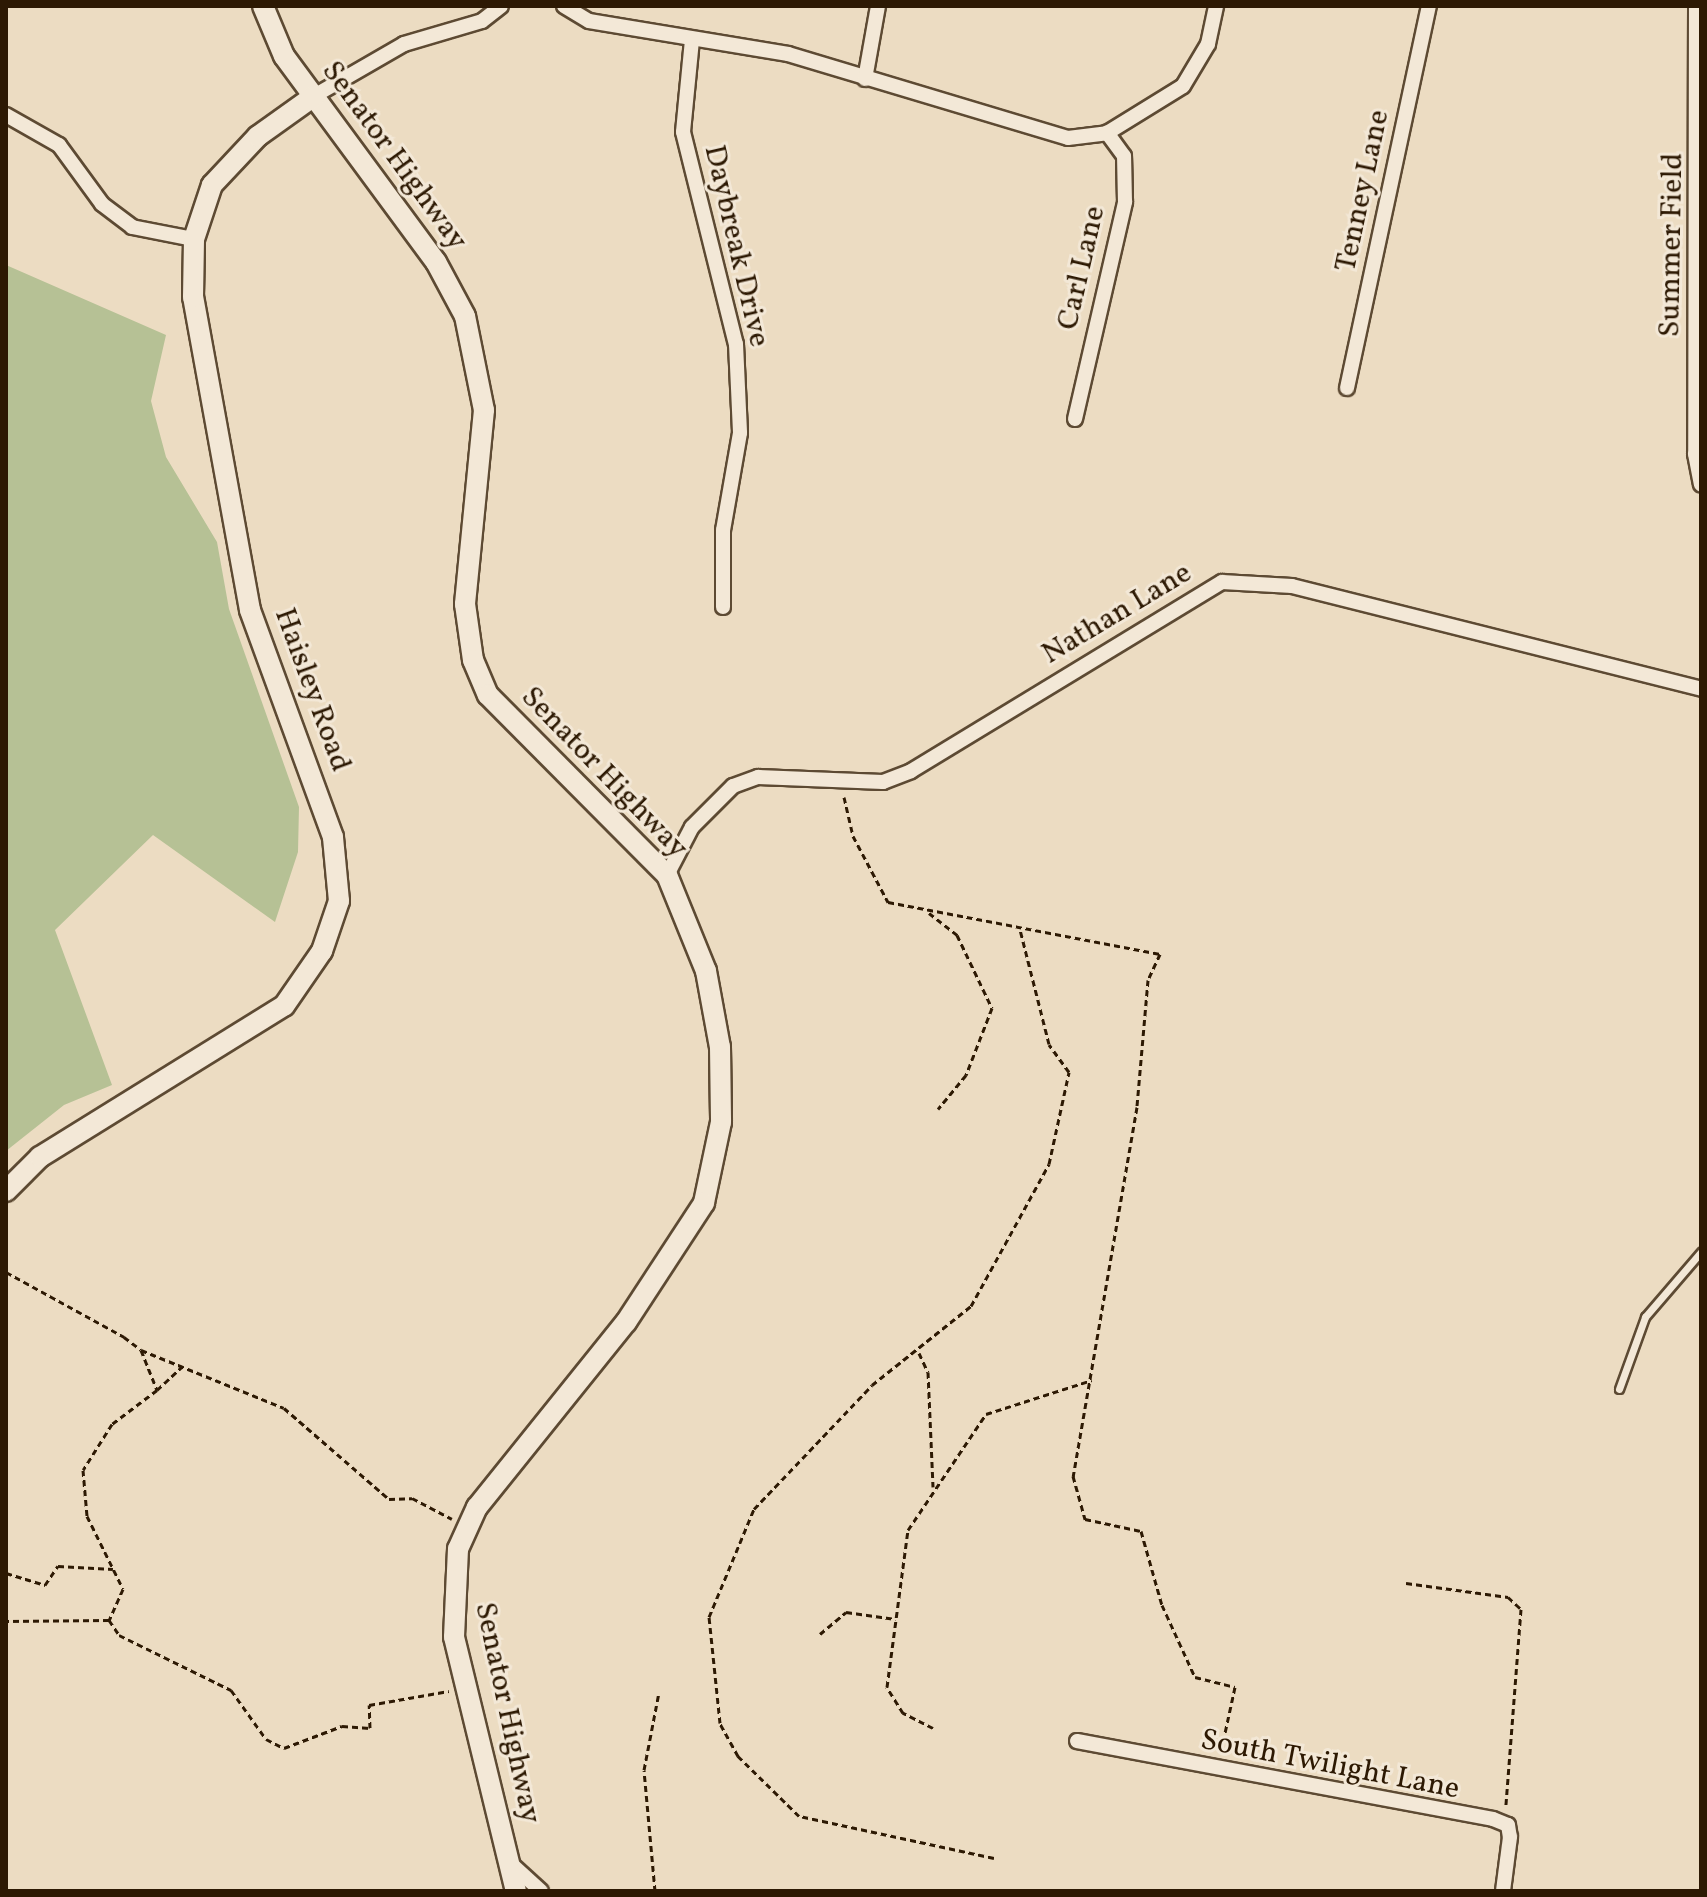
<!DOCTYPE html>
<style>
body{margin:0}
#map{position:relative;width:1707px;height:1897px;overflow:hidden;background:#ecdcc2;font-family:Vollkorn,serif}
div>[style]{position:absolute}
.green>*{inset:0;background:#b6c195}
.path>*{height:3px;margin-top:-1.5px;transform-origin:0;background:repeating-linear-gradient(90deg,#2d1903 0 6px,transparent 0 10px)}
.roads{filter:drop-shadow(2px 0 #5d4a33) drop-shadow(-2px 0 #5d4a33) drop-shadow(0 2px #5d4a33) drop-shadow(0 -2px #5d4a33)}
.lane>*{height:7px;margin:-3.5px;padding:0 3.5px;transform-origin:3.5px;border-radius:3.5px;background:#f3e8d7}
.street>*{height:14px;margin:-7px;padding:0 7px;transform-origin:7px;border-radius:7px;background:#f3e8d7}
.secondary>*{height:20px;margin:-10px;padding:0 10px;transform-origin:10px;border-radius:10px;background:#f3e8d7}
span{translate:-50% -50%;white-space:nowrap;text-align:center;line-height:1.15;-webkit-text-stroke:6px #f3e8d7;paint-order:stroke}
.street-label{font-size:30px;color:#2d1903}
.frame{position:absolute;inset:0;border:8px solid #2d1903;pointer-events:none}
</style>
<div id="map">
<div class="green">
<div style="clip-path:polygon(6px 265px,166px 335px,151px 401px,166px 457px,217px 542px,229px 609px,299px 807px,298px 852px,275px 922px,153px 835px,55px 930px,112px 1085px,64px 1105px,6px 1151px)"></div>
</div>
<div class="path">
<div style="left:844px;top:797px;width:40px;rotate:77deg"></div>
<div style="left:853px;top:836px;width:75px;rotate:62.1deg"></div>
<div style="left:888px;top:902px;width:277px;rotate:10.8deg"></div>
<div style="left:1160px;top:954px;width:29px;rotate:115deg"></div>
<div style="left:1148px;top:980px;width:127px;rotate:95deg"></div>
<div style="left:1137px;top:1107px;width:375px;rotate:99.8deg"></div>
<div style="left:1073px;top:1476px;width:45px;rotate:74.4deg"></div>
<div style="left:1085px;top:1519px;width:57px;rotate:12.1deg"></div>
<div style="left:1141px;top:1531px;width:77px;rotate:74.2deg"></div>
<div style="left:1162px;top:1605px;width:79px;rotate:65.4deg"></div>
<div style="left:1195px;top:1677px;width:41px;rotate:14deg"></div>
<div style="left:1235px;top:1687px;width:66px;rotate:102.3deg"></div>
<div style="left:929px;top:913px;width:36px;rotate:38deg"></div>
<div style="left:957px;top:935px;width:81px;rotate:64.4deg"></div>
<div style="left:992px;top:1008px;width:72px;rotate:111.2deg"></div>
<div style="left:966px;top:1075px;width:44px;rotate:129.5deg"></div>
<div style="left:6px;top:1272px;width:135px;rotate:28.8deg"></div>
<div style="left:124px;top:1337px;width:21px;rotate:37deg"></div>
<div style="left:141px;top:1350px;width:43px;rotate:68.2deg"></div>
<div style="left:157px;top:1390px;width:56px;rotate:142.9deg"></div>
<div style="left:112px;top:1424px;width:54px;rotate:122.2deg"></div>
<div style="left:83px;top:1470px;width:46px;rotate:85deg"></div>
<div style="left:87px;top:1516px;width:81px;rotate:63.7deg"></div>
<div style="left:123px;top:1589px;width:34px;rotate:114deg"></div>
<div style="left:109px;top:1620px;width:103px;rotate:179.4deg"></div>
<div style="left:141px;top:1350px;width:154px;rotate:22.1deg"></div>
<div style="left:284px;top:1408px;width:139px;rotate:40.9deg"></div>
<div style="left:389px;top:1499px;width:23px;rotate:-2deg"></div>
<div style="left:412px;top:1498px;width:45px;rotate:27.7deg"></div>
<div style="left:919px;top:1353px;width:21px;rotate:65deg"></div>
<div style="left:928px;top:1372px;width:115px;rotate:87.5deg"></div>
<div style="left:157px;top:1390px;width:35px;rotate:-43deg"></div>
<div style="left:6px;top:1573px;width:41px;rotate:17.1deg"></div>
<div style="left:45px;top:1585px;width:23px;rotate:-56deg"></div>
<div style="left:58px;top:1566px;width:55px;rotate:3.1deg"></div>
<div style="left:1406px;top:1583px;width:103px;rotate:7.8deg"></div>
<div style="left:1508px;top:1597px;width:18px;rotate:43deg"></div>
<div style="left:1521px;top:1609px;width:197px;rotate:94.4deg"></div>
<div style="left:109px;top:1620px;width:18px;rotate:56deg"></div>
<div style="left:119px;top:1635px;width:125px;rotate:26.2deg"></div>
<div style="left:231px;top:1690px;width:60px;rotate:54.5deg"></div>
<div style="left:266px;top:1739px;width:20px;rotate:27deg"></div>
<div style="left:284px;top:1748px;width:62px;rotate:-20.8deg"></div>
<div style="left:342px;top:1726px;width:28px;rotate:4deg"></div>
<div style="left:370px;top:1728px;width:23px;rotate:-92deg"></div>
<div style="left:369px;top:1705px;width:81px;rotate:-9.9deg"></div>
<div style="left:820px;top:1634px;width:34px;rotate:-40deg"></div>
<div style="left:846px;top:1612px;width:50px;rotate:8deg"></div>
<div style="left:933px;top:1728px;width:34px;rotate:-153deg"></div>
<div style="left:903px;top:1713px;width:31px;rotate:-122deg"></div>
<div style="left:887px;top:1687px;width:158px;rotate:-82.4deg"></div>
<div style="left:908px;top:1530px;width:140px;rotate:-56.1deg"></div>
<div style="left:986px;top:1414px;width:111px;rotate:-17.8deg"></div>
<div style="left:994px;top:1858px;width:199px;rotate:-167.8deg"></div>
<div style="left:799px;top:1816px;width:86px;rotate:-135.5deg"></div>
<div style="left:738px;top:1756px;width:38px;rotate:-119deg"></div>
<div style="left:720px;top:1723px;width:107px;rotate:-95.9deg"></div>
<div style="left:709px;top:1617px;width:117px;rotate:-67.4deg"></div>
<div style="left:754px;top:1509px;width:171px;rotate:-46.4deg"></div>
<div style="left:872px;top:1385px;width:127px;rotate:-38.6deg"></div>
<div style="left:971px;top:1306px;width:162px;rotate:-61.2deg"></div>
<div style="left:1049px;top:1164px;width:94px;rotate:-77.7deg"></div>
<div style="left:1069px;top:1072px;width:34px;rotate:-126deg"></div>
<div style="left:1049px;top:1044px;width:119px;rotate:-104.2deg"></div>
<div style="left:655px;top:1891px;width:121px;rotate:-95.2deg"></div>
<div style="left:644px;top:1770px;width:79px;rotate:-79.1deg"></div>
</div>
<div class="roads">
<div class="lane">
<div style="left:1619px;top:1389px;width:77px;rotate:-70.1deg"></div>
<div style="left:1645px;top:1317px;width:86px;rotate:-49.3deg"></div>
</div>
<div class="street">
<div style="left:564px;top:6px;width:29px;rotate:31deg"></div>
<div style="left:589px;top:21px;width:202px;rotate:9.4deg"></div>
<div style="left:788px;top:54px;width:292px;rotate:16.7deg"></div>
<div style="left:1068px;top:138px;width:39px;rotate:-7deg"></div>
<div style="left:1107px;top:133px;width:89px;rotate:-31.7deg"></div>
<div style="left:1183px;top:86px;width:49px;rotate:-59.2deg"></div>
<div style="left:1208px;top:44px;width:39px;rotate:-78deg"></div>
<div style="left:1696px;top:6px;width:448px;rotate:90.1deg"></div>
<div style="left:1695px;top:454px;width:31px;rotate:79deg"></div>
<div style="left:692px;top:40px;width:92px;rotate:95.6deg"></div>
<div style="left:683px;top:132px;width:219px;rotate:76deg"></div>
<div style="left:736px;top:344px;width:89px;rotate:87.4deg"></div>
<div style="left:740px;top:433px;width:98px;rotate:99.9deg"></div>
<div style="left:723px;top:530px;width:77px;rotate:90deg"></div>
<div style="left:865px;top:79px;width:74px;rotate:-79.9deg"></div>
<div style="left:314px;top:96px;width:104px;rotate:-30deg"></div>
<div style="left:404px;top:44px;width:81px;rotate:-16.4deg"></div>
<div style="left:482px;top:21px;width:24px;rotate:-38deg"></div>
<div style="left:6px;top:115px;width:61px;rotate:29.5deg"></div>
<div style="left:59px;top:145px;width:73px;rotate:53.9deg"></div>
<div style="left:102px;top:204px;width:38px;rotate:37deg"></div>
<div style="left:132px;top:227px;width:63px;rotate:11deg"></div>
<div style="left:1347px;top:388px;width:391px;rotate:-77.9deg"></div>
<div style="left:1075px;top:419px;width:223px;rotate:-77deg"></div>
<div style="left:1125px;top:202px;width:46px;rotate:-91.2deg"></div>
<div style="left:1124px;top:156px;width:29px;rotate:-126deg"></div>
<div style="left:667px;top:875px;width:54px;rotate:-62.5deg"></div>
<div style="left:692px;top:827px;width:58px;rotate:-45deg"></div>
<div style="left:733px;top:786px;width:27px;rotate:-20deg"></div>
<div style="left:758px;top:777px;width:125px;rotate:2.3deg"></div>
<div style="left:883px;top:782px;width:30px;rotate:-21deg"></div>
<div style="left:911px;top:771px;width:364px;rotate:-31.3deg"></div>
<div style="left:1222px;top:582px;width:70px;rotate:3.3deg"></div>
<div style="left:1292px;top:586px;width:422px;rotate:14.1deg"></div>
<div style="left:1077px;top:1741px;width:423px;rotate:10.6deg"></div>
<div style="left:1493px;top:1819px;width:16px;rotate:22deg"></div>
<div style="left:1508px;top:1825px;width:12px;rotate:81deg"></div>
<div style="left:1510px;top:1837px;width:54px;rotate:97.4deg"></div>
<div style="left:509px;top:1862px;width:43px;rotate:42.2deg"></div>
</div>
<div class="secondary">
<div style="left:263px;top:6px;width:54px;rotate:67.2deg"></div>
<div style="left:284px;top:56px;width:256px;rotate:53.6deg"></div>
<div style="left:436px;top:262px;width:61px;rotate:61.8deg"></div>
<div style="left:465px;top:316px;width:96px;rotate:78.6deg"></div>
<div style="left:484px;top:410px;width:195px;rotate:95.6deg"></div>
<div style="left:465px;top:604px;width:57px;rotate:81.9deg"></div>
<div style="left:473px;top:660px;width:38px;rotate:67deg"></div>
<div style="left:488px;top:695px;width:254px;rotate:45.2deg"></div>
<div style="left:667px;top:875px;width:104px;rotate:67.9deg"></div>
<div style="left:706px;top:971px;width:77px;rotate:79.6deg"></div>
<div style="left:720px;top:1047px;width:75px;rotate:89.2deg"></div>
<div style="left:721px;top:1122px;width:83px;rotate:101.9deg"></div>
<div style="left:704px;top:1203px;width:142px;rotate:123.2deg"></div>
<div style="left:626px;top:1322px;width:238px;rotate:128.8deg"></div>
<div style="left:477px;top:1507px;width:46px;rotate:114.3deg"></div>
<div style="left:458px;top:1549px;width:88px;rotate:92.6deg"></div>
<div style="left:454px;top:1637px;width:261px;rotate:76.3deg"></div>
<div style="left:6px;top:1191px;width:48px;rotate:-45deg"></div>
<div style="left:40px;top:1157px;width:287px;rotate:-31.8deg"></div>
<div style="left:284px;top:1006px;width:67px;rotate:-55.4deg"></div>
<div style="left:322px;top:951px;width:53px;rotate:-71.2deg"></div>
<div style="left:339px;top:901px;width:64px;rotate:-95.4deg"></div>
<div style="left:333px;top:837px;width:242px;rotate:-110.1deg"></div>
<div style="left:250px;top:610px;width:318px;rotate:-100.3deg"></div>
<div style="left:193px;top:297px;width:58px;rotate:-89deg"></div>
<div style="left:194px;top:239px;width:57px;rotate:-71.6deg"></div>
<div style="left:212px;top:185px;width:67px;rotate:-46.8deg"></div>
<div style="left:258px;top:136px;width:69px;rotate:-35.5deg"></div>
</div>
</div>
<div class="street-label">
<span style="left:394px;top:156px;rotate:54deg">Senator Highway</span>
<span style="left:1363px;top:191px;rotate:-78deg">Tenney Lane</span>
<span style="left:1672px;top:245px;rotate:-89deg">Summer Field</span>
<span style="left:736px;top:246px;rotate:77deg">Daybreak Drive</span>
<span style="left:1082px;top:268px;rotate:-77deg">Carl Lane</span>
<span style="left:1117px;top:614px;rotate:-31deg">Nathan Lane</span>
<span style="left:312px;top:690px;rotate:70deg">Haisley Road</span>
<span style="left:604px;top:773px;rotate:46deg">Senator Highway</span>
<span style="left:507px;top:1713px;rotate:78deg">Senator Highway</span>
<span style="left:1330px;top:1765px;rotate:11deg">South Twilight Lane</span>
</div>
<div class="frame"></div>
</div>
